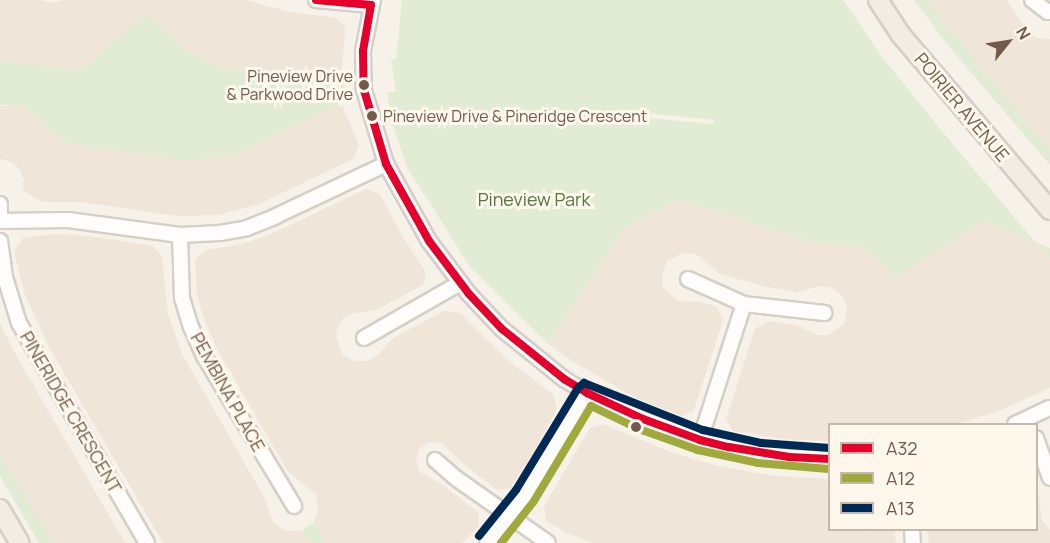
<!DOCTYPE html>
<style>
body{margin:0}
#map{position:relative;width:1050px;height:543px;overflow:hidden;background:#f6f2ea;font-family:Manrope,sans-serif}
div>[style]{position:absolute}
.residential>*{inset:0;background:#efe5d8}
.green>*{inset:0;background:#e2ecd5}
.roads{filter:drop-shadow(2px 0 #d5cfc8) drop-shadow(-2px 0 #d5cfc8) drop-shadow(0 2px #d5cfc8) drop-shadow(0 -2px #d5cfc8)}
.minor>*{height:14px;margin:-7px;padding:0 7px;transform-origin:7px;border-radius:7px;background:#fefdfc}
.major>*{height:18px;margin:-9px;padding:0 9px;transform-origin:9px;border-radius:9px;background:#f1ede5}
.bus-1>*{height:8px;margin:-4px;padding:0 4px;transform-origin:4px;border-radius:4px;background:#e4002b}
.bus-2>*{height:8px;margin:-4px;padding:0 4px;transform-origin:4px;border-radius:4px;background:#a0aa3c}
.bus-3>*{height:8px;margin:-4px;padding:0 4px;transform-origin:4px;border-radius:4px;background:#002a54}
.dots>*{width:16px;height:16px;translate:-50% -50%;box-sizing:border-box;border:3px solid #fef7eb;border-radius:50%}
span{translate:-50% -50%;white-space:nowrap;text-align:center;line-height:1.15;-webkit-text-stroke:6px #fef7eb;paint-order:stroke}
.bus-label{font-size:16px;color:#725b4c}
.right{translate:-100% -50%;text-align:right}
.left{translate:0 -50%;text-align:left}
.street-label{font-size:18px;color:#725b4c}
.park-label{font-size:18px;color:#527844}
.legend{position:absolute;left:828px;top:423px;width:210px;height:108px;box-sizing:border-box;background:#fef7eb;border:2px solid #c6b9ab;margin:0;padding:8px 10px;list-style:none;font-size:18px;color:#725b4c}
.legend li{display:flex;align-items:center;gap:12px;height:30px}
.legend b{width:30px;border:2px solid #c6b9ab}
.north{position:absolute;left:978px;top:12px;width:60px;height:60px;-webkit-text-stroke:4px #fef7eb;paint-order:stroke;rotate:60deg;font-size:16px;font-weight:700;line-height:24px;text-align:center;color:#725b4c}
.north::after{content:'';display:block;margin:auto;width:21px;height:27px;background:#725b4c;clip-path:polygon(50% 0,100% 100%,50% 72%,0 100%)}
</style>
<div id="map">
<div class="residential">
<div style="clip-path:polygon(0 0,40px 0,51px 3px,63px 0,246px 0,289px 12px,337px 18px,345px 28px,342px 71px,303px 76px,218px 66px,181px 47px,146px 14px,82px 70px,0 61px)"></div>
<div style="clip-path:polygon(926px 0,1007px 0,1029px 33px,1038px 38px,1050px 39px,1050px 150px)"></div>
<div style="clip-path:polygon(341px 103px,359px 145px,353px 159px,259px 204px,219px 215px,178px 216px,82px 202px,43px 202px,23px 191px,24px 180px,20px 170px,12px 162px,0 159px,0 106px,25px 106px,62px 142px,187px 161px,235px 155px)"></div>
<div style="clip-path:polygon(366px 189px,380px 194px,401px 234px,426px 272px,423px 285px,376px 310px,354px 313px,344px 318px,338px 327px,336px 336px,342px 354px,354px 361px,368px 361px,379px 354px,393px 338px,444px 311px,460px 313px,510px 362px,553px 394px,557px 409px,535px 450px,510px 488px,497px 490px,459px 460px,442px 443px,429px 442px,419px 449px,416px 461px,420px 472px,441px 484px,478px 512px,479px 526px,462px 543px,326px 543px,314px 522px,318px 509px,316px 495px,287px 470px,218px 351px,203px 316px,197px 294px,195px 260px,206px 250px,242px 244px,269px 235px)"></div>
<div style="clip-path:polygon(679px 200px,814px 242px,864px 247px,896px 276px,984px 221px,1035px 242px,1050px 259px,1050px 388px,998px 411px,957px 424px,830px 424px,829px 441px,784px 439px,733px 431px,726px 419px,755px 329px,768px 321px,797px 326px,817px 335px,828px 335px,844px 324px,847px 306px,841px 294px,830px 287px,818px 286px,797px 292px,767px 287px,720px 274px,698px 255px,684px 252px,667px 261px,662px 275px,663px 287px,678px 301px,701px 302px,717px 307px,723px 320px,694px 410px,682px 416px,634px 397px,577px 364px,548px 344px,625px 228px)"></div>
<div style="clip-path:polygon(54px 234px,89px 236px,153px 246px,162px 257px,168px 314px,182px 354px,264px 497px,272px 520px,285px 531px,301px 531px,309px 543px,163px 543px,50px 349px,25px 295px,14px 251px,23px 238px)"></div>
<div style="clip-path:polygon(0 323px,16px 355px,125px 543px,52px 543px,0 453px)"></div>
<div style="clip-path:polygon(603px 424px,673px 453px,722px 467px,776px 476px,829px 479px,830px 530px,894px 530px,896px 543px,594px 543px,569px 534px,546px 521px,544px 506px,590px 428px)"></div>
<div style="clip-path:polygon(1037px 485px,1042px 520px,1050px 530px,1050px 543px,929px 543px,927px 530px,1036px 530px)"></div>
</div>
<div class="green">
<div style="clip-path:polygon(evenodd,402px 0,843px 0,886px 62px,946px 136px,1035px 242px,1050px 248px,1050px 259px,1035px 242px,984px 221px,896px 277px,864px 247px,814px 242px,679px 200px,625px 228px,548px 344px,470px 267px,407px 167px,391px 121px,387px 92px,396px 92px,391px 59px,396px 59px,402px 0,618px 109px,664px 115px,714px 120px,713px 124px,616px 115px,618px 109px)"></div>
<div style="clip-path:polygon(914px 0,926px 0,1050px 150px,1050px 165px,950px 48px)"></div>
<div style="clip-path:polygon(146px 13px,181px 47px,218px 66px,303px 76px,342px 71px,345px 97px,341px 103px,235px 155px,186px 161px,62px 142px,25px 106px,0 105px,0 61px,82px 70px)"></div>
<div style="clip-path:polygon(0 453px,41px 522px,52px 543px,39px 543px,0 476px)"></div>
<div style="clip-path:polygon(314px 522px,326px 543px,309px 543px,301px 531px)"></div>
</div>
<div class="roads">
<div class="minor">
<div style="left:316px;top:0;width:55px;rotate:5.2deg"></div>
<div style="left:373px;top:0;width:52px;rotate:101.1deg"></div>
<div style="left:363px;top:51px;width:39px;rotate:89deg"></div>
<div style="left:364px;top:90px;width:77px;rotate:73.4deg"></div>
<div style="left:386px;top:164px;width:88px;rotate:60.8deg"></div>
<div style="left:429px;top:241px;width:66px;rotate:53deg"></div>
<div style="left:469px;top:294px;width:48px;rotate:46.7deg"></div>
<div style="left:502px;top:329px;width:80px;rotate:38.9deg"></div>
<div style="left:564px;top:379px;width:27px;rotate:31deg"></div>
<div style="left:587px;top:393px;width:62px;rotate:24.9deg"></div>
<div style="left:643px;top:419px;width:61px;rotate:20.2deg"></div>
<div style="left:700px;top:440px;width:30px;rotate:14deg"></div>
<div style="left:729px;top:447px;width:61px;rotate:9.5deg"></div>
<div style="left:789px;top:457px;width:41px;rotate:2.8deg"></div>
<div style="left:1032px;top:0;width:20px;rotate:37deg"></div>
<div style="left:1048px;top:12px;width:2px;rotate:-27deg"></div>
<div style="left:0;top:204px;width:12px;rotate:90deg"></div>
<div style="left:0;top:221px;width:68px;rotate:-0.8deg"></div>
<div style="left:68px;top:220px;width:113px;rotate:7.6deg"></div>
<div style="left:180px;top:235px;width:40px;rotate:-2.9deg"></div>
<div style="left:220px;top:233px;width:27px;rotate:-10deg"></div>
<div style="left:247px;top:228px;width:31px;rotate:-22deg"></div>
<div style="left:276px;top:216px;width:122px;rotate:-25.3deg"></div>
<div style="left:180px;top:235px;width:63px;rotate:88.2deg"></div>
<div style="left:182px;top:298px;width:30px;rotate:73deg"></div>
<div style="left:191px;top:327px;width:32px;rotate:66deg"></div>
<div style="left:204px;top:356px;width:175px;rotate:59deg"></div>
<div style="left:0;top:241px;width:36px;rotate:82deg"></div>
<div style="left:5px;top:277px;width:48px;rotate:73.1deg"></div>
<div style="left:19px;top:323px;width:255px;rotate:59.8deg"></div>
<div style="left:688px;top:279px;width:61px;rotate:24.1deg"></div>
<div style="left:744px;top:304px;width:81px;rotate:6.4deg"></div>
<div style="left:364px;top:338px;width:111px;rotate:-29.8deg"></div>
<div style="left:1015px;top:424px;width:38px;rotate:-25deg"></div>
<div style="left:1036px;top:438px;width:42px;rotate:70.7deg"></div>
<div style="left:700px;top:440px;width:143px;rotate:-72.1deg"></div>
<div style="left:435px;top:460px;width:29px;rotate:41deg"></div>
<div style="left:457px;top:479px;width:111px;rotate:35.1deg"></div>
<div style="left:912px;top:530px;width:13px;rotate:86deg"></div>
<div style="left:487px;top:543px;width:60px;rotate:-51deg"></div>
<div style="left:525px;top:496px;width:120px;rotate:-59deg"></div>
</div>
<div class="major">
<div style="left:878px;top:0;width:42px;rotate:56.7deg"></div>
<div style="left:901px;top:35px;width:230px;rotate:49.6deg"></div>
<div style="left:0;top:509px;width:39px;rotate:60deg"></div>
</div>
</div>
<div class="bus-1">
<div style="left:316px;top:0;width:55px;rotate:5.2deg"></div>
<div style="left:371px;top:5px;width:47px;rotate:99.9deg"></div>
<div style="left:363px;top:51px;width:39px;rotate:89deg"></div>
<div style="left:364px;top:90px;width:77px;rotate:73.4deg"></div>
<div style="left:386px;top:164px;width:88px;rotate:60.8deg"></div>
<div style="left:429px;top:241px;width:66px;rotate:53deg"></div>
<div style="left:469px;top:294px;width:48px;rotate:46.7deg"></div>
<div style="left:502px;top:329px;width:80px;rotate:38.9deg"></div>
<div style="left:564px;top:379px;width:27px;rotate:31deg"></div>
<div style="left:587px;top:393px;width:62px;rotate:24.9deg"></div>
<div style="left:643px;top:419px;width:61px;rotate:20.2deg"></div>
<div style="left:700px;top:440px;width:30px;rotate:14deg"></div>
<div style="left:729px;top:447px;width:61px;rotate:9.5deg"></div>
<div style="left:789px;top:457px;width:41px;rotate:2.8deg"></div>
</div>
<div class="bus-2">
<div style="left:501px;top:543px;width:53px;rotate:-51.8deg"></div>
<div style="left:534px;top:501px;width:111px;rotate:-59deg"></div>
<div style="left:591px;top:406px;width:53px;rotate:25.6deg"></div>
<div style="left:639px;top:429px;width:63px;rotate:19.6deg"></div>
<div style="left:698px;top:450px;width:61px;rotate:12.2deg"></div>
<div style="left:758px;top:463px;width:71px;rotate:4.8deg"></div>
</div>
<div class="bus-3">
<div style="left:479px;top:536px;width:59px;rotate:-51.2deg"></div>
<div style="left:516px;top:490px;width:119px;rotate:-58.7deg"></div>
<div style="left:578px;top:388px;width:8px;rotate:-40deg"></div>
<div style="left:584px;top:383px;width:128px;rotate:21.6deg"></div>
<div style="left:703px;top:430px;width:59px;rotate:12.6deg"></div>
<div style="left:761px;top:443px;width:69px;rotate:4.1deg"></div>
</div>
<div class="dots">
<div style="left:364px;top:85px;background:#725b4c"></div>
<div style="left:372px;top:116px;background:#725b4c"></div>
<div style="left:636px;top:427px;background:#725b4c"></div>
</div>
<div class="bus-label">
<span class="right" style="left:353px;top:85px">Pineview Drive<br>&amp; Parkwood Drive</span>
<span class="left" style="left:383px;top:116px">Pineview Drive &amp; Pineridge Crescent</span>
</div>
<div class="street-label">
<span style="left:962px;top:107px;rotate:50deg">POIRIER AVENUE</span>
<span style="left:228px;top:392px;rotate:61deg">PEMBINA PLACE</span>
<span style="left:71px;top:412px;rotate:60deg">PINERIDGE CRESCENT</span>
</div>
<div class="park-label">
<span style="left:534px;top:199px">Pineview Park</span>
</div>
<ul class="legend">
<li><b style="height:8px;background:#e4002b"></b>A32</li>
<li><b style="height:8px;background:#a0aa3c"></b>A12</li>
<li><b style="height:8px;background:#002a54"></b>A13</li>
</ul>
<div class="north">N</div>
</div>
